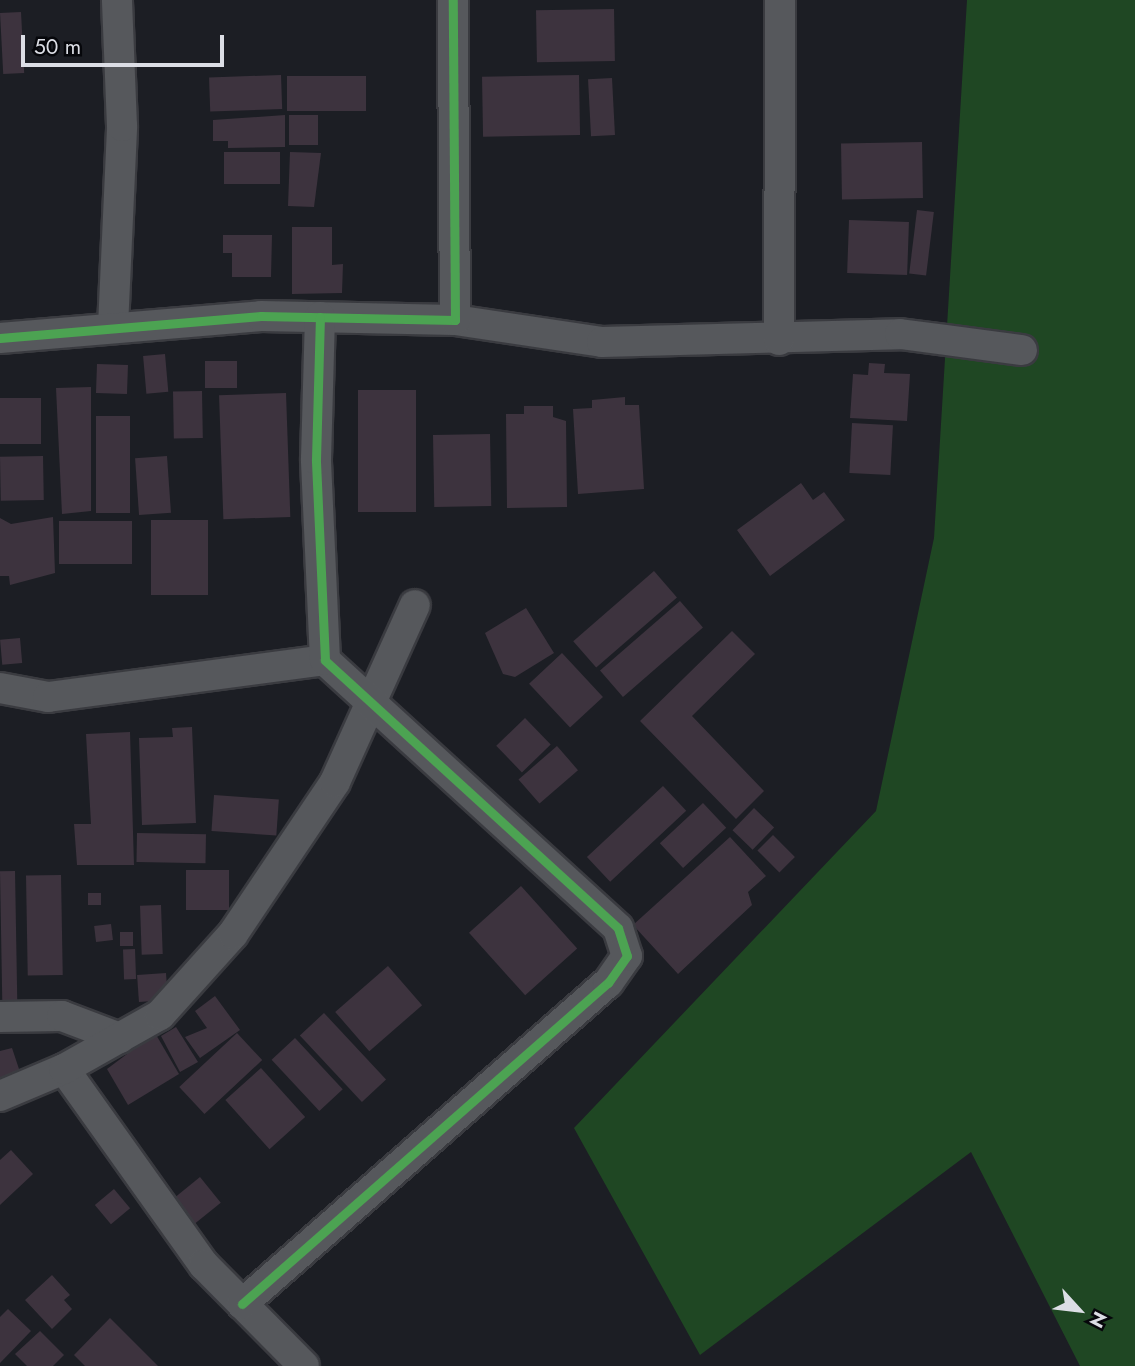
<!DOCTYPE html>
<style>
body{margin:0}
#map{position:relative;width:1135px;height:1366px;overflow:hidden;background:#1c1e24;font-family:Jost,sans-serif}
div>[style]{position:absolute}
.green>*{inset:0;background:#1f4723}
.building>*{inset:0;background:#3d333e;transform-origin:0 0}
.roads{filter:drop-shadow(2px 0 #3a3b40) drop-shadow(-2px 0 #3a3b40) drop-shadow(0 2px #3a3b40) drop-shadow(0 -2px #3a3b40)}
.street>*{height:30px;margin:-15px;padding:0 15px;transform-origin:15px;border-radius:15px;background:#56585c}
.cycleway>*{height:9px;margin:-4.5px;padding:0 4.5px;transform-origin:4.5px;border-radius:4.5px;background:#4ca352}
span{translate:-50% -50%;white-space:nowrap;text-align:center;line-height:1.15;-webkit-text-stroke:6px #06070b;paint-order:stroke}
.north{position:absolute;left:1044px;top:1275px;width:70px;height:70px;-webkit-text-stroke:5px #06070b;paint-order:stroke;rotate:117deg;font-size:19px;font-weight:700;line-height:28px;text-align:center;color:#dcdee5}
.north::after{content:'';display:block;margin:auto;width:24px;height:32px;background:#dcdee5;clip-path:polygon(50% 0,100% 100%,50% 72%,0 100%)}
.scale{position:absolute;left:21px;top:35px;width:203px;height:32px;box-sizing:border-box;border:4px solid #dcdee5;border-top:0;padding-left:9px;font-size:21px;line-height:24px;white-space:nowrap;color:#dcdee5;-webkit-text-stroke:5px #06070b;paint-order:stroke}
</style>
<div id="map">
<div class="green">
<div style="clip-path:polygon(967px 0,1135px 0,1135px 1366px,1080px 1366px,971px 1152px,700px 1355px,574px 1128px,876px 811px,934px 538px)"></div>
</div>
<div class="building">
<div style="left:614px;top:9px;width:52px;height:78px;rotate:89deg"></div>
<div style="left:21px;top:12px;width:61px;height:21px;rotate:87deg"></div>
<div style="left:281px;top:75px;width:34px;height:72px;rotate:88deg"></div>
<div style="left:579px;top:75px;width:60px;height:97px;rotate:89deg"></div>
<div style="left:287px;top:76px;width:79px;height:35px"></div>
<div style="left:612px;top:78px;width:57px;height:24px;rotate:87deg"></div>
<div style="clip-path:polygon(285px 115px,285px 147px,228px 148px,228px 141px,213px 141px,213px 120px)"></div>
<div style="left:318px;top:115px;width:30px;height:29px;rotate:90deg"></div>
<div style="left:922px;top:142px;width:56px;height:81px;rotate:89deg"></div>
<div style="left:280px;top:152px;width:32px;height:56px;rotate:90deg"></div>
<div style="clip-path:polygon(290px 152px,321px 153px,314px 207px,288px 206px)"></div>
<div style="left:917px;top:210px;width:17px;height:64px;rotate:7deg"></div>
<div style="left:849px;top:220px;width:60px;height:53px;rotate:2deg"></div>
<div style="clip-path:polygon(292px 227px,332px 227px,332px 265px,343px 264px,342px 293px,292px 294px)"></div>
<div style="clip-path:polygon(223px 235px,272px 235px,271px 277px,232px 277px,232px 253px,223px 253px)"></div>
<div style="left:165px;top:354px;width:38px;height:22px;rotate:85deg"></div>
<div style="left:205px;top:361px;width:32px;height:27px"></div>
<div style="clip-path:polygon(869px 363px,885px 364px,884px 373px,910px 374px,907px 421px,850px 418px,853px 374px,868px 375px)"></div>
<div style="left:97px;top:364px;width:31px;height:29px;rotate:2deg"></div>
<div style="clip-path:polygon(91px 387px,91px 511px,62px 514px,56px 388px)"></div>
<div style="left:358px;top:390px;width:58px;height:122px"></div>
<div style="left:202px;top:391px;width:47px;height:29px;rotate:89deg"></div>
<div style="left:286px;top:393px;width:124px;height:67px;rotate:88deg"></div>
<div style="clip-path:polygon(625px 397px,625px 405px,639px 405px,644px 489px,578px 494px,573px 409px,592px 408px,592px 400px)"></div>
<div style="left:0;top:398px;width:41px;height:46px"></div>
<div style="clip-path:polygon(524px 406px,553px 406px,553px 417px,566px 421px,567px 507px,507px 508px,506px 414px,524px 414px)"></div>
<div style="left:96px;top:416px;width:34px;height:97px"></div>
<div style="left:852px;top:423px;width:41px;height:50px;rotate:3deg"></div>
<div style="left:490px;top:434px;width:72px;height:57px;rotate:89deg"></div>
<div style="left:43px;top:456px;width:44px;height:43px;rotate:89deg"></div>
<div style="left:167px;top:456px;width:57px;height:32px;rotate:86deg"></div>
<div style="clip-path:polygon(801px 483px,813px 500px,824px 492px,845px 520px,770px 576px,737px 530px)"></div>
<div style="clip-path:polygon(53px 517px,55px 573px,10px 585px,9px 576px,0 576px,0 518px,11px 524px)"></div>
<div style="left:151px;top:520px;width:57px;height:75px"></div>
<div style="left:59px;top:521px;width:73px;height:43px"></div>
<div style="left:654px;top:571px;width:35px;height:107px;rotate:49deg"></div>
<div style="left:680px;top:601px;width:35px;height:106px;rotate:49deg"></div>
<div style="clip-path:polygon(526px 608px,554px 653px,515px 677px,503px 674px,485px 633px)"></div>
<div style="clip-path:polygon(732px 631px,755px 654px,692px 716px,764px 791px,736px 819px,640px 721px)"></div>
<div style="left:20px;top:638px;width:25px;height:20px;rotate:85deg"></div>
<div style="left:562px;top:653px;width:60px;height:45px;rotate:47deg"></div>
<div style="left:525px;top:718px;width:37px;height:40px;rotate:46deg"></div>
<div style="clip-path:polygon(192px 727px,196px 823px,142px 825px,139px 738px,173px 737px,172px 728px)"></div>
<div style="clip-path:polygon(130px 732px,134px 865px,77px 865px,74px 824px,91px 824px,86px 734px)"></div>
<div style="left:557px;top:746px;width:32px;height:51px;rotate:49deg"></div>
<div style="left:663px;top:786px;width:34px;height:104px;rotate:47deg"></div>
<div style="left:214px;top:795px;width:65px;height:36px;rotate:4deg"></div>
<div style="left:703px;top:803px;width:34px;height:59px;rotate:47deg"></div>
<div style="left:754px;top:808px;width:28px;height:31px;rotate:44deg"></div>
<div style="left:137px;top:833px;width:69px;height:29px;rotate:1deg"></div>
<div style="left:773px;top:835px;width:31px;height:22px;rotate:45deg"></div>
<div style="clip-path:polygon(730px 837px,766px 876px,748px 892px,752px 905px,678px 974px,633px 925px)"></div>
<div style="left:186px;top:870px;width:43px;height:40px"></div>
<div style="left:15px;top:871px;width:131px;height:15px;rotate:89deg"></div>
<div style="left:61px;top:875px;width:100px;height:35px;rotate:89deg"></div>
<div style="left:521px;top:886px;width:84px;height:70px;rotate:48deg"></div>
<div style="left:88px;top:893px;width:13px;height:12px"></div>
<div style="left:161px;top:905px;width:49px;height:21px;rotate:88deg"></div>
<div style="left:111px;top:924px;width:16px;height:17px;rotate:83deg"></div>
<div style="left:120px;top:932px;width:13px;height:14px"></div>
<div style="left:135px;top:949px;width:30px;height:12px;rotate:88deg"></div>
<div style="left:388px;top:966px;width:52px;height:70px;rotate:49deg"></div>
<div style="left:166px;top:973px;width:27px;height:29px;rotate:86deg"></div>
<div style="clip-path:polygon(215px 996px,240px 1030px,200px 1058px,185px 1037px,207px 1028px,195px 1011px)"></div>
<div style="left:324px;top:1013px;width:91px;height:33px;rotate:47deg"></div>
<div style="clip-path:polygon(176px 1027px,198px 1062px,180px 1072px,161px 1036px)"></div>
<div style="clip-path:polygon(155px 1033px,179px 1074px,128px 1105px,107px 1069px)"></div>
<div style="left:237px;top:1033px;width:37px;height:79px;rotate:47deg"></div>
<div style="left:295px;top:1038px;width:70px;height:32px;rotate:47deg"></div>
<div style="clip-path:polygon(12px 1048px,21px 1075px,0 1081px,0 1051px)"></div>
<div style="left:261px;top:1068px;width:66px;height:48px;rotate:48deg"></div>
<div style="clip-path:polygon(11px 1150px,33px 1174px,0 1205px,0 1160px)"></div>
<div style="left:200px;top:1177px;width:33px;height:36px;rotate:51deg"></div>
<div style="left:114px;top:1189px;width:25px;height:25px;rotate:50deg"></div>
<div style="clip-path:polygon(52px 1275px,70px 1295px,64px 1300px,72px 1309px,52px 1329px,25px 1300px)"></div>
<div style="clip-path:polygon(8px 1309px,31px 1331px,0 1363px,0 1317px)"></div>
<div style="clip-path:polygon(110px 1318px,158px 1366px,85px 1366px,74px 1355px)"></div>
<div style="clip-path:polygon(40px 1331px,64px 1355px,53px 1366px,27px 1366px,15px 1354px)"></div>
</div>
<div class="roads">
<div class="street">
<div style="left:455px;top:320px;width:149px;rotate:8.5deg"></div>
<div style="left:602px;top:342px;width:298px;rotate:-1.5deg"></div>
<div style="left:900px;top:334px;width:123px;rotate:7.5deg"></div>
<div style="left:113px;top:327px;width:201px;rotate:-87.4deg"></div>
<div style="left:122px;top:126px;width:126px;rotate:-92.3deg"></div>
<div style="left:0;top:338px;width:262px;rotate:-4.8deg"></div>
<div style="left:261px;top:316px;width:194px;rotate:1.2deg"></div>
<div style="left:455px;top:320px;width:320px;rotate:-90.4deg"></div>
<div style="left:779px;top:340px;width:340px;rotate:-89.8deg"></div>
<div style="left:0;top:688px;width:49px;rotate:10.6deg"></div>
<div style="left:48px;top:697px;width:279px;rotate:-7.6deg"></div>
<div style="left:0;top:1017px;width:62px;rotate:-0.9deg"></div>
<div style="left:62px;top:1016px;width:62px;rotate:20.8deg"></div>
<div style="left:64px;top:1069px;width:241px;rotate:54.5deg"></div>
<div style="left:204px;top:1265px;width:142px;rotate:45.3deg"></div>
<div style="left:0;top:1096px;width:69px;rotate:-22.9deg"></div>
<div style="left:64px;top:1069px;width:110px;rotate:-29.4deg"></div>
<div style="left:160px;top:1015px;width:109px;rotate:-48deg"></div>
<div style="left:233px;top:934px;width:183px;rotate:-56.1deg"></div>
<div style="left:335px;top:782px;width:194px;rotate:-65.7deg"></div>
<div style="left:242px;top:1304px;width:487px;rotate:-41.3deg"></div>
<div style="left:608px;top:983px;width:33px;rotate:-55deg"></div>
<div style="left:627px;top:956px;width:29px;rotate:-108deg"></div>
<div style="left:618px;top:928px;width:397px;rotate:-137.6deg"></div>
<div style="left:325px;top:660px;width:201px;rotate:-92.6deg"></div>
<div style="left:316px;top:459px;width:142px;rotate:-88.4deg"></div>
</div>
</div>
<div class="cycleway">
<div style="left:0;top:338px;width:262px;rotate:-4.8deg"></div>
<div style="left:261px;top:316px;width:194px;rotate:1.2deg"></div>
<div style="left:455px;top:320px;width:320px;rotate:-90.4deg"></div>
<div style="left:242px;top:1304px;width:487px;rotate:-41.3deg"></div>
<div style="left:608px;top:983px;width:33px;rotate:-55deg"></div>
<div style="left:627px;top:956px;width:29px;rotate:-108deg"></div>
<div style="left:618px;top:928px;width:397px;rotate:-137.6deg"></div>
<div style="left:325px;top:660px;width:201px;rotate:-92.6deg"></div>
<div style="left:316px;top:459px;width:142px;rotate:-88.4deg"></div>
</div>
<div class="north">N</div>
<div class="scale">50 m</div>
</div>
